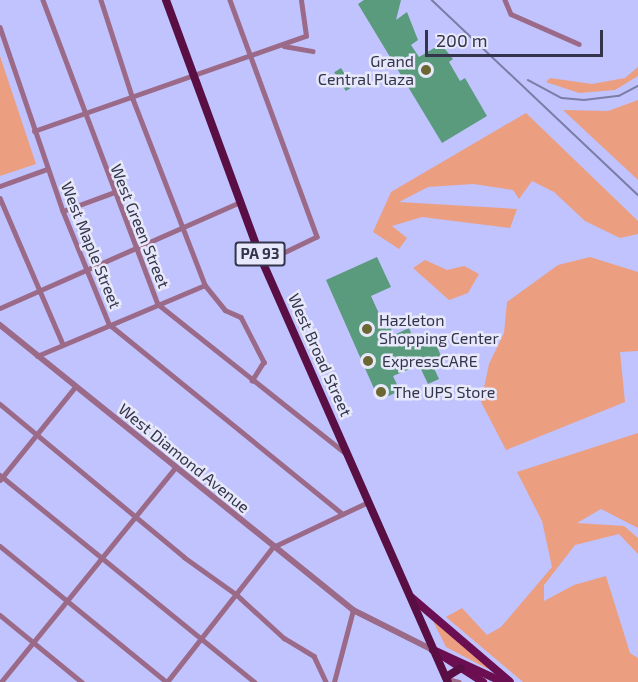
<!DOCTYPE html>
<style>
body{margin:0}
#map{position:relative;width:638px;height:682px;overflow:hidden;background:#c0c3fd;font-family:"Exo 2",sans-serif}
div>[style]{position:absolute}
.green>*{inset:0;background:#eb9e80}
.building>*{inset:0;background:#5b9b7d;transform-origin:0 0}
.minor>*{height:4.5px;margin:-2.25px;padding:0 2.25px;transform-origin:2.25px;border-radius:2.25px;background:#9b6a88}
.tertiary>*{height:6px;margin:-3px;padding:0 3px;transform-origin:3px;border-radius:3px;background:#9b6a88}
.primary>*{height:8px;margin:-4px;padding:0 4px;transform-origin:4px;border-radius:4px;background:#6b0f52}
.trunk>*{height:8px;margin:-4px;padding:0 4px;transform-origin:4px;border-radius:4px;background:#590e44}
.rail>*{height:1.5px;margin:-0.75px;padding:0 0.75px;transform-origin:0.75px;border-radius:0.75px;background:#7b7da6}
.dots>*{width:16px;height:16px;translate:-50% -50%;box-sizing:border-box;border:3px solid #e7e8fa;border-radius:50%}
span{translate:-50% -50%;white-space:nowrap;text-align:center;line-height:1.15;-webkit-text-stroke:5px #e7e8fa;paint-order:stroke}
.shield-label span{padding:2px 4px;background:#e7e8fa;border:2px solid;border-radius:4px;-webkit-text-stroke-width:0}
.shield-label{font-size:15px;color:#34354c;font-weight:700}
.poi-label{font-size:16px;color:#34354c}
.right{translate:-100% -50%;text-align:right}
.left{translate:0 -50%;text-align:left}
.street-label{font-size:16px;color:#34354c}
.scale{position:absolute;left:425px;top:30px;width:178px;height:27px;box-sizing:border-box;border:3px solid #34354c;border-top:0;padding-left:8px;font-size:18px;line-height:21px;white-space:nowrap;color:#34354c;-webkit-text-stroke:4px #e7e8fa;paint-order:stroke}
</style>
<div id="map">
<div class="green">
<div style="clip-path:polygon(0 56px,36px 164px,0 176px)"></div>
<div style="clip-path:polygon(638px 67px,638px 76px,615px 90px,579px 93px,546px 82px,550px 78px,592px 84px,625px 78px)"></div>
<div style="clip-path:polygon(638px 100px,638px 180px,563px 110px,608px 111px)"></div>
<div style="clip-path:polygon(526px 113px,638px 221px,638px 234px,620px 238px,585px 221px,554px 192px,532px 181px,519px 199px,513px 190px,473px 184px,428px 187px,399px 202px,517px 209px,510px 228px,422px 217px,392px 226px,407px 238px,399px 249px,373px 232px,391px 192px)"></div>
<div style="clip-path:polygon(590px 257px,638px 272px,638px 351px,620px 352px,625px 402px,506px 450px,481px 402px,489px 364px,504px 333px,507px 302px,558px 265px)"></div>
<div style="clip-path:polygon(425px 260px,447px 270px,464px 266px,479px 274px,468px 293px,449px 300px,413px 268px)"></div>
<div style="clip-path:polygon(638px 433px,638px 528px,601px 509px,577px 523px,624px 526px,638px 538px,638px 554px,619px 534px,575px 545px,544px 585px,544px 601px,574px 585px,606px 576px,630px 653px,638px 658px,638px 682px,523px 682px,446px 617px,462px 608px,487px 635px,501px 627px,552px 567px,542px 521px,517px 472px)"></div>
<div style="clip-path:polygon(433px 621px,489px 667px,488px 669px,446px 647px)"></div>
</div>
<div class="building">
<div style="clip-path:polygon(364px 0,401px 0,396px 20px,407px 12px,418px 40px,411px 45px,419px 57px,441px 44px,453px 59px,449px 62px,460px 81px,465px 78px,487px 116px,442px 143px,358px 4px)"></div>
<div style="left:341px;top:68px;width:22px;height:8px;rotate:58deg"></div>
<div style="clip-path:polygon(377px 257px,391px 287px,371px 296px,386px 329px,390px 327px,394px 335px,409px 328px,416px 345px,433px 337px,441px 356px,432px 364px,439px 379px,428px 384px,419px 365px,393px 376px,400px 391px,379px 400px,326px 280px)"></div>
</div>
<div class="minor">
<div style="left:43px;top:0;width:325px;rotate:69.3deg"></div>
<div style="left:158px;top:304px;width:239px;rotate:38.5deg"></div>
<div style="left:101px;top:0;width:104px;rotate:72.1deg"></div>
<div style="left:133px;top:99px;width:199px;rotate:68.8deg"></div>
<div style="left:205px;top:285px;width:32px;rotate:51deg"></div>
<div style="left:225px;top:310px;width:17px;rotate:24deg"></div>
<div style="left:241px;top:317px;width:51px;rotate:62.9deg"></div>
<div style="left:264px;top:362px;width:22px;rotate:122deg"></div>
<div style="left:230px;top:0;width:252px;rotate:69.8deg"></div>
<div style="left:317px;top:237px;width:60px;rotate:154.3deg"></div>
<div style="left:505px;top:0;width:15px;rotate:67deg"></div>
<div style="left:511px;top:14px;width:74px;rotate:23.8deg"></div>
<div style="left:0;top:27px;width:194px;rotate:71.1deg"></div>
<div style="left:63px;top:211px;width:122px;rotate:67.8deg"></div>
<div style="left:109px;top:324px;width:301px;rotate:39.1deg"></div>
<div style="left:284px;top:46px;width:29px;rotate:10deg"></div>
<div style="left:34px;top:131px;width:288px;rotate:-19.3deg"></div>
<div style="left:306px;top:36px;width:36px;rotate:-98deg"></div>
<div style="left:0;top:186px;width:50px;rotate:-19.9deg"></div>
<div style="left:0;top:198px;width:159px;rotate:66.7deg"></div>
<div style="left:63px;top:211px;width:52px;rotate:-20.2deg"></div>
<div style="left:0;top:308px;width:262px;rotate:-23.8deg"></div>
<div style="left:37px;top:356px;width:182px;rotate:-22.9deg"></div>
<div style="left:0;top:404px;width:239px;rotate:39.7deg"></div>
<div style="left:184px;top:557px;width:65px;rotate:35.6deg"></div>
<div style="left:237px;top:595px;width:64px;rotate:42.5deg"></div>
<div style="left:284px;top:638px;width:35px;rotate:31deg"></div>
<div style="left:314px;top:656px;width:29px;rotate:65deg"></div>
<div style="left:0;top:475px;width:328px;rotate:39.1deg"></div>
<div style="left:0;top:480px;width:119px;rotate:-51.1deg"></div>
<div style="left:0;top:546px;width:215px;rotate:39.2deg"></div>
<div style="left:167px;top:682px;width:172px;rotate:-51.9deg"></div>
<div style="left:273px;top:547px;width:105px;rotate:-25.3deg"></div>
<div style="left:0;top:615px;width:106px;rotate:39.3deg"></div>
<div style="left:447px;top:679px;width:12px;rotate:14deg"></div>
<div style="left:1px;top:682px;width:276px;rotate:-50.9deg"></div>
<div style="left:334px;top:682px;width:74px;rotate:-75.2deg"></div>
</div>
<div class="tertiary">
<div style="left:0;top:325px;width:454px;rotate:38.9deg"></div>
<div style="left:353px;top:610px;width:89px;rotate:26.6deg"></div>
</div>
<div class="primary">
<div style="left:411px;top:597px;width:130px;rotate:40.6deg"></div>
<div style="left:433px;top:650px;width:77px;rotate:24.6deg"></div>
<div style="left:441px;top:655px;width:50px;rotate:32.7deg"></div>
</div>
<div class="trunk">
<div style="left:166px;top:0;width:280px;rotate:69.8deg"></div>
<div style="left:263px;top:263px;width:458px;rotate:66.2deg"></div>
<div style="left:446px;top:677px;width:17px;rotate:-31deg"></div>
</div>
<div class="rail">
<div style="left:432px;top:0;width:284px;rotate:43.4deg"></div>
<div style="left:528px;top:80px;width:38px;rotate:28deg"></div>
<div style="left:562px;top:98px;width:22px;rotate:5deg"></div>
<div style="left:584px;top:100px;width:35px;rotate:-7deg"></div>
<div style="left:619px;top:96px;width:21px;rotate:-28deg"></div>
</div>
<div class="dots">
<div style="left:426px;top:70px;background:#6c6632"></div>
<div style="left:367px;top:329px;background:#6c6632"></div>
<div style="left:368px;top:361px;background:#6c6632"></div>
<div style="left:381px;top:392px;background:#6c6632"></div>
</div>
<div class="shield-label">
<span style="left:260px;top:254px">PA 93</span>
</div>
<div class="poi-label">
<span class="right" style="left:414px;top:70px">Grand<br>Central Plaza</span>
<span class="left" style="left:379px;top:329px">Hazleton<br>Shopping Center</span>
<span class="left" style="left:382px;top:361px">ExpressCARE</span>
<span class="left" style="left:393px;top:392px">The UPS Store</span>
</div>
<div class="street-label">
<span style="left:140px;top:226px;rotate:68deg">West Green Street</span>
<span style="left:91px;top:245px;rotate:68deg">West Maple Street</span>
<span style="left:320px;top:355px;rotate:66deg">West Broad Street</span>
<span style="left:184px;top:458px;rotate:39deg">West Diamond Avenue</span>
</div>
<div class="scale">200 m</div>
</div>
